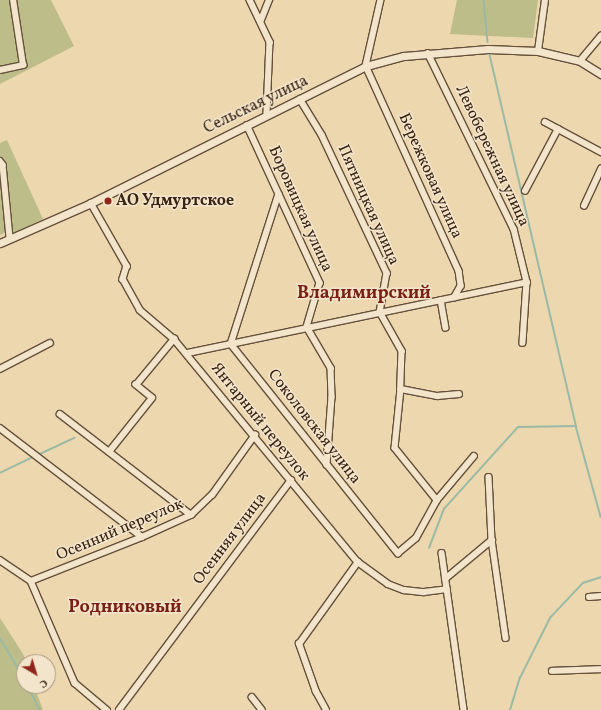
<!DOCTYPE html>
<meta charset="utf-8">
<style>
body{margin:0}
#map{position:relative;width:601px;height:710px;overflow:hidden;background:#ecd7af;font-family:Vollkorn,serif}
div>[style]{position:absolute}
.green>*{inset:0;background:#bcbd88}
.stream>*{height:1.5px;margin:-0.75px;padding:0 0.75px;transform-origin:0.75px;border-radius:0.75px;background:#9abaa6}
.roads{filter:drop-shadow(1px 0 #65503b) drop-shadow(-1px 0 #65503b) drop-shadow(0 1px #65503b) drop-shadow(0 -1px #65503b)}
.minor>*{height:5.5px;margin:-2.75px;padding:0 2.75px;transform-origin:2.75px;border-radius:2.75px;background:#f3e5cb}
.tertiary>*{height:7px;margin:-3.5px;padding:0 3.5px;transform-origin:3.5px;border-radius:3.5px;background:#f3e5cb}
.dots>*{width:11px;height:11px;translate:-50% -50%;box-sizing:border-box;border:2px solid #f3e5cb;border-radius:50%}
span{translate:-50% -50%;white-space:nowrap;text-align:center;line-height:1.15;-webkit-text-stroke:3px #f3e5cb;paint-order:stroke}
.street-label{font-size:16px;color:#382314}
.poi-label{font-size:16px;color:#382314;font-weight:700}
.left{translate:0 -50%;text-align:left}
.quarter-label{font-size:18px;color:#7a1f14;font-weight:700}
.north{position:absolute;left:16px;top:654px;width:40px;height:40px;box-sizing:border-box;background:#f3e5cb;border:1px solid #a89782;border-radius:50%;rotate:142deg;font-size:11px;font-weight:700;line-height:16px;text-align:center;color:#382314}
.north::after{content:'';display:block;margin:auto;width:14px;height:18px;background:#8f2418;clip-path:polygon(50% 0,100% 100%,50% 72%,0 100%)}
</style>
<div id="map">
<div class="green">
<div style="clip-path:polygon(0 0,51px 0,74px 46px,0 84px)"></div>
<div style="clip-path:polygon(457px 0,538px 0,533px 38px,450px 34px)"></div>
<div style="clip-path:polygon(7px 140px,43px 219px,12px 234px,11px 230px,0 235px,0 143px)"></div>
<div style="clip-path:polygon(0 618px,23px 654px,26px 662px,24px 686px,34px 686px,43px 710px,0 710px)"></div>
</div>
<div class="stream">
<div style="left:484px;top:0;width:42px;rotate:84.6deg"></div>
<div style="left:490px;top:55px;width:381px;rotate:76.9deg"></div>
<div style="left:576px;top:426px;width:94px;rotate:74.6deg"></div>
<div style="left:40px;top:454px;width:38px;rotate:-25deg"></div>
<div style="left:0;top:473px;width:37px;rotate:-26deg"></div>
<div style="left:429px;top:548px;width:42px;rotate:-69deg"></div>
<div style="left:444px;top:509px;width:110px;rotate:-47.9deg"></div>
<div style="left:518px;top:427px;width:58px;rotate:-1deg"></div>
<div style="left:0;top:638px;width:47px;rotate:59deg"></div>
<div style="left:28px;top:686px;width:27px;rotate:63deg"></div>
<div style="left:510px;top:710px;width:34px;rotate:-73deg"></div>
<div style="left:520px;top:678px;width:67px;rotate:-63.4deg"></div>
<div style="left:550px;top:618px;width:48px;rotate:-46.7deg"></div>
<div style="left:583px;top:583px;width:19px;rotate:-18deg"></div>
</div>
<div class="roads">
<div class="minor">
<div style="left:250px;top:0;width:47px;rotate:64.5deg"></div>
<div style="left:270px;top:42px;width:73px;rotate:92.4deg"></div>
<div style="left:381px;top:0;width:68px;rotate:102.8deg"></div>
<div style="left:366px;top:66px;width:225px;rotate:65.6deg"></div>
<div style="left:459px;top:271px;width:15px;rotate:82deg"></div>
<div style="left:461px;top:286px;width:13px;rotate:119deg"></div>
<div style="left:261px;top:20px;width:22px;rotate:-68deg"></div>
<div style="left:538px;top:51px;width:51px;rotate:-82.2deg"></div>
<div style="left:428px;top:53px;width:196px;rotate:64deg"></div>
<div style="left:514px;top:229px;width:55px;rotate:76.2deg"></div>
<div style="left:527px;top:282px;width:61px;rotate:93.8deg"></div>
<div style="left:580px;top:61px;width:33px;rotate:-50deg"></div>
<div style="left:0;top:70px;width:24px;rotate:-12deg"></div>
<div style="left:23px;top:65px;width:66px;rotate:-98.7deg"></div>
<div style="left:300px;top:99px;width:42px;rotate:58.6deg"></div>
<div style="left:322px;top:135px;width:153px;rotate:64.8deg"></div>
<div style="left:387px;top:273px;width:40px;rotate:100deg"></div>
<div style="left:380px;top:312px;width:45px;rotate:60.6deg"></div>
<div style="left:402px;top:351px;width:38px;rotate:92deg"></div>
<div style="left:401px;top:389px;width:59px;rotate:95.8deg"></div>
<div style="left:395px;top:448px;width:67px;rotate:51.1deg"></div>
<div style="left:545px;top:122px;width:64px;rotate:28.2deg"></div>
<div style="left:247px;top:125px;width:174px;rotate:65.2deg"></div>
<div style="left:320px;top:283px;width:46px;rotate:106.5deg"></div>
<div style="left:307px;top:327px;width:48px;rotate:59.7deg"></div>
<div style="left:331px;top:368px;width:29px;rotate:88deg"></div>
<div style="left:332px;top:397px;width:68px;rotate:94.2deg"></div>
<div style="left:0;top:161px;width:5px;rotate:53deg"></div>
<div style="left:3px;top:165px;width:73px;rotate:84.5deg"></div>
<div style="left:525px;top:191px;width:70px;rotate:-62deg"></div>
<div style="left:279px;top:194px;width:157px;rotate:107.7deg"></div>
<div style="left:231px;top:344px;width:268px;rotate:51.4deg"></div>
<div style="left:398px;top:553px;width:23px;rotate:-40deg"></div>
<div style="left:416px;top:538px;width:43px;rotate:-61.1deg"></div>
<div style="left:437px;top:500px;width:57px;rotate:-49.9deg"></div>
<div style="left:91px;top:203px;width:73px;rotate:60.3deg"></div>
<div style="left:127px;top:266px;width:14px;rotate:107deg"></div>
<div style="left:123px;top:279px;width:35px;rotate:61deg"></div>
<div style="left:140px;top:310px;width:45px;rotate:40.5deg"></div>
<div style="left:584px;top:206px;width:41px;rotate:-65.3deg"></div>
<div style="left:441px;top:300px;width:28px;rotate:80deg"></div>
<div style="left:188px;top:353px;width:346px;rotate:-11.8deg"></div>
<div style="left:0;top:369px;width:56px;rotate:-27.5deg"></div>
<div style="left:401px;top:389px;width:37px;rotate:11deg"></div>
<div style="left:437px;top:396px;width:22px;rotate:-5deg"></div>
<div style="left:60px;top:414px;width:165px;rotate:37.6deg"></div>
<div style="left:0;top:428px;width:179px;rotate:37.5deg"></div>
<div style="left:109px;top:452px;width:69px;rotate:-51.5deg"></div>
<div style="left:152px;top:398px;width:21px;rotate:-141deg"></div>
<div style="left:136px;top:385px;width:60px;rotate:-50.4deg"></div>
<div style="left:174px;top:339px;width:289px;rotate:50.5deg"></div>
<div style="left:358px;top:562px;width:37px;rotate:36deg"></div>
<div style="left:388px;top:584px;width:17px;rotate:21deg"></div>
<div style="left:404px;top:590px;width:20px;rotate:6deg"></div>
<div style="left:424px;top:592px;width:23px;rotate:-7deg"></div>
<div style="left:489px;top:477px;width:63px;rotate:87.3deg"></div>
<div style="left:492px;top:540px;width:99px;rotate:81.9deg"></div>
<div style="left:442px;top:553px;width:159px;rotate:82deg"></div>
<div style="left:0;top:560px;width:37px;rotate:34deg"></div>
<div style="left:31px;top:581px;width:111px;rotate:66.7deg"></div>
<div style="left:75px;top:683px;width:42px;rotate:40.2deg"></div>
<div style="left:445px;top:579px;width:61px;rotate:-39.7deg"></div>
<div style="left:31px;top:581px;width:119px;rotate:-21.6deg"></div>
<div style="left:142px;top:537px;width:54px;rotate:-24.2deg"></div>
<div style="left:191px;top:515px;width:29px;rotate:-44deg"></div>
<div style="left:212px;top:495px;width:74px;rotate:-54.4deg"></div>
<div style="left:589px;top:597px;width:12px;rotate:-5deg"></div>
<div style="left:552px;top:671px;width:49px;rotate:-2.3deg"></div>
<div style="left:252px;top:697px;width:16px;rotate:52deg"></div>
<div style="left:119px;top:710px;width:287px;rotate:-53.2deg"></div>
<div style="left:326px;top:710px;width:21px;rotate:-119deg"></div>
<div style="left:316px;top:692px;width:51px;rotate:-109.5deg"></div>
<div style="left:299px;top:644px;width:101px;rotate:-54.3deg"></div>
</div>
<div class="tertiary">
<div style="left:0;top:243px;width:99px;rotate:-23.7deg"></div>
<div style="left:91px;top:203px;width:307px;rotate:-26.5deg"></div>
<div style="left:366px;top:66px;width:39px;rotate:-15deg"></div>
<div style="left:404px;top:56px;width:84px;rotate:-4.8deg"></div>
<div style="left:488px;top:49px;width:50px;rotate:2.3deg"></div>
<div style="left:538px;top:51px;width:43px;rotate:13.4deg"></div>
<div style="left:580px;top:61px;width:25px;rotate:32deg"></div>
</div>
</div>
<div class="dots">
<div style="left:108px;top:201px;background:#8f2418"></div>
</div>
<div class="street-label">
<span style="left:256px;top:105px;rotate:-26deg">Сельская улица</span>
<span style="left:492px;top:156px;rotate:65deg">Левобережная улица</span>
<span style="left:430px;top:176px;rotate:66deg">Бережковая улица</span>
<span style="left:368px;top:205px;rotate:66deg">Пятницкая улица</span>
<span style="left:300px;top:209px;rotate:66deg">Боровицкая улица</span>
<span style="left:260px;top:422px;rotate:51deg">Янтарный переулок</span>
<span style="left:314px;top:427px;rotate:52deg">Соколовская улица</span>
<span style="left:120px;top:530px;rotate:-23deg">Осенний переулок</span>
<span style="left:230px;top:539px;rotate:-53deg">Осенняя улица</span>
</div>
<div class="poi-label">
<span class="left" style="left:116px;top:201px">АО Удмуртское</span>
</div>
<div class="quarter-label">
<span style="left:364px;top:294px">Владимирский</span>
<span style="left:125px;top:608px">Родниковый</span>
</div>
<div class="north">С</div>
</div>
